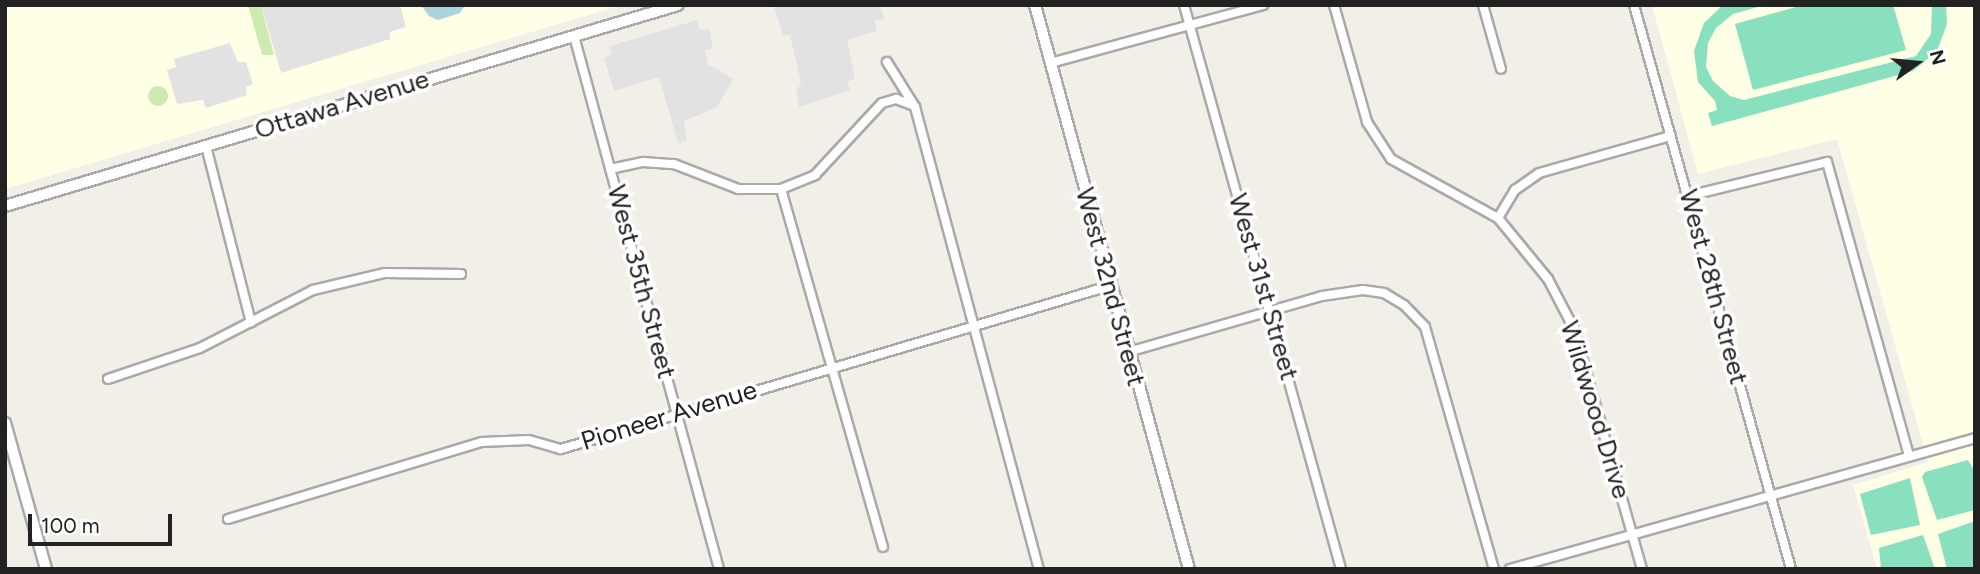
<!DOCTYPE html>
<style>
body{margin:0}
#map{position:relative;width:1980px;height:574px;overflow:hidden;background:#f2efe9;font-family:Figtree,sans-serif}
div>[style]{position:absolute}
.education>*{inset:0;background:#ffffe5}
.grass>*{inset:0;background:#cdebb0}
.round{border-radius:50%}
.pitch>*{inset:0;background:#88e0be}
.parking>*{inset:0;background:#e2e2e2}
.water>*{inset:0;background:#aad3df}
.roads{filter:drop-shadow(2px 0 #a9a9a9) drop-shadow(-2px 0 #a9a9a9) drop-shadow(0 2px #a9a9a9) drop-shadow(0 -2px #a9a9a9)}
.minor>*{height:8px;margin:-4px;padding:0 4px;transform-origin:4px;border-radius:4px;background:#fff}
.tertiary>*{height:10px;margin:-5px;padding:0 5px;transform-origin:5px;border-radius:5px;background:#fff}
span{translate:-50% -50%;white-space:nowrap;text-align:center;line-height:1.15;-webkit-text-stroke:7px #fff;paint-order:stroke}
.street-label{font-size:26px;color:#222}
.frame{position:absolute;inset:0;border:7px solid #222;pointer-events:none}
.north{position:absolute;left:1882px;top:28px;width:70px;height:70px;-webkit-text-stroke:5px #fff;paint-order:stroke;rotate:75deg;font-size:19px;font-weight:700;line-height:28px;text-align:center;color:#222}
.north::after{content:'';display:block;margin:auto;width:24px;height:32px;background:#222;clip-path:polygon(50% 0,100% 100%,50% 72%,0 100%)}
.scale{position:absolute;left:28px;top:514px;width:144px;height:32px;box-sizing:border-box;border:4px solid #222;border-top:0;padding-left:9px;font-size:21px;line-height:24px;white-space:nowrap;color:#222;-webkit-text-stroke:5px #fff;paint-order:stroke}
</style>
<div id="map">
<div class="education">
<div style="clip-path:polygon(5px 5px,622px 5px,5px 189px)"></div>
<div style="clip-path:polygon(1652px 5px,1975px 5px,1975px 569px,1877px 569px,1853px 485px,1928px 462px,1837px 139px,1698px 174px)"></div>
</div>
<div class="grass">
<div style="clip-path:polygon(248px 5px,261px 5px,274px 55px,262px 55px)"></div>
<div class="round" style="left:148px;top:86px;width:20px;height:20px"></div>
</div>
<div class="pitch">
<div style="clip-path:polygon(1723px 5px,1765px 5px,1733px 14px,1716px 28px,1708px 43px,1706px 67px,1713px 81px,1730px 96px,1744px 100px,1916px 56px,1931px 34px,1932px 5px,1946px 5px,1947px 24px,1937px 51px,1913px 71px,1712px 126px,1708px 113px,1717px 110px,1715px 101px,1698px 82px,1694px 51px,1704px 23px)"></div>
<div style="clip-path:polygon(1803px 5px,1893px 5px,1906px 50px,1753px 90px,1735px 24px)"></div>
<div style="clip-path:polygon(1968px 460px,1975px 472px,1975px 510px,1937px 520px,1922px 477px,1925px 472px)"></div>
<div style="clip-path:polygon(1910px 478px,1920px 525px,1871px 535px,1860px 494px)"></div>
<div style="clip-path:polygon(1975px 521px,1975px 569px,1947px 569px,1938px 534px)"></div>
<div style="clip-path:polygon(1923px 535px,1935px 569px,1881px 569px,1879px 548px)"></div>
</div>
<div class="parking">
<div style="clip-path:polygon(261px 5px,400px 5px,406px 27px,390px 32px,390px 39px,281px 73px)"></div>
<div style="clip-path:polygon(880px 5px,884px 19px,874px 21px,877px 31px,847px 40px,855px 78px,848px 82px,850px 90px,799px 107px,796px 92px,801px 83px,790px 35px,783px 35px,774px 7px)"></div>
<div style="clip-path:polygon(697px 20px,699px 29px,709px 29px,713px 48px,705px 50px,708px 64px,733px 79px,717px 107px,684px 121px,687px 141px,678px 143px,659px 77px,614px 91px,604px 58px,612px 54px,610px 46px)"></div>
<div style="clip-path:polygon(230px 43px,238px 62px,246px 62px,253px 84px,246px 87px,247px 95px,206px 108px,203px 100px,177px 104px,167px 70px,176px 67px,174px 59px)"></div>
</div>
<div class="water">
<div style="clip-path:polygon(421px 5px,465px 5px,460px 13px,438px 20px,429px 16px)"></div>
</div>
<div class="roads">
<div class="minor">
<div style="left:1184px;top:5px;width:585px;rotate:74.44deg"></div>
<div style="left:1334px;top:5px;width:122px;rotate:74.2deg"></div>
<div style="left:1367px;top:122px;width:44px;rotate:57deg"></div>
<div style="left:1391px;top:159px;width:122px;rotate:28.9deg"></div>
<div style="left:1498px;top:218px;width:79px;rotate:50.7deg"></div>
<div style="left:1548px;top:279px;width:56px;rotate:62.5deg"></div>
<div style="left:1574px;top:329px;width:249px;rotate:74.2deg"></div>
<div style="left:1483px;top:5px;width:66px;rotate:74.3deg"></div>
<div style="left:1634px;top:5px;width:585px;rotate:74.44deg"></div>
<div style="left:574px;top:36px;width:552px;rotate:74.78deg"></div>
<div style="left:887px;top:62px;width:53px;rotate:58.1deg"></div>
<div style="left:915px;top:107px;width:478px;rotate:75deg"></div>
<div style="left:1050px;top:63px;width:221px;rotate:-15.2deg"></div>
<div style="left:206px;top:146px;width:182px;rotate:75.7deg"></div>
<div style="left:610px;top:169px;width:34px;rotate:-12deg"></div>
<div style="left:643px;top:162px;width:31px;rotate:4deg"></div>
<div style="left:674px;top:164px;width:69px;rotate:21.3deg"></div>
<div style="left:738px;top:189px;width:43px"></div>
<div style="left:781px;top:189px;width:37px;rotate:-22deg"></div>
<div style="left:815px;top:175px;width:98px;rotate:-47.1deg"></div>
<div style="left:882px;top:103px;width:15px;rotate:-16deg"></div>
<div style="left:896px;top:99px;width:17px;rotate:21deg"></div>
<div style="left:781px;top:189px;width:372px;rotate:74.1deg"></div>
<div style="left:1688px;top:196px;width:143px;rotate:-13.7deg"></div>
<div style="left:1827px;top:162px;width:305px;rotate:74.4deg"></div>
<div style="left:1498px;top:218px;width:33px;rotate:-59deg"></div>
<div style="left:1515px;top:190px;width:29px;rotate:-35deg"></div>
<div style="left:1539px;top:173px;width:137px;rotate:-15.7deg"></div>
<div style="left:1128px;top:352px;width:202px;rotate:-16.1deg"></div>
<div style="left:1322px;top:296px;width:41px;rotate:-8.3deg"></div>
<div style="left:1363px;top:290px;width:21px;rotate:8deg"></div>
<div style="left:1384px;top:293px;width:23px;rotate:31deg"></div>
<div style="left:1404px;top:305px;width:30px;rotate:46deg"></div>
<div style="left:1425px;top:327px;width:252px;rotate:74.1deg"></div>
<div style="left:108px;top:379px;width:97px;rotate:-18.6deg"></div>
<div style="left:200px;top:348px;width:127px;rotate:-27.2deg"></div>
<div style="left:313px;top:290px;width:74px;rotate:-13.3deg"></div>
<div style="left:385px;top:273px;width:76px;rotate:0.8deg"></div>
<div style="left:228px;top:519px;width:265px;rotate:-16.9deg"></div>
<div style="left:482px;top:442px;width:47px;rotate:-2.4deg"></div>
<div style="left:529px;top:440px;width:33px;rotate:16deg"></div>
<div style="left:561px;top:449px;width:572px;rotate:-16.56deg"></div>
<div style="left:1510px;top:569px;width:483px;rotate:-15.7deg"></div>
</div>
<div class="tertiary">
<div style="left:1035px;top:5px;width:585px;rotate:74.73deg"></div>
<div style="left:5px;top:206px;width:702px;rotate:-16.63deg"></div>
<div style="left:5px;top:423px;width:152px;rotate:74.3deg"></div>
</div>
</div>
<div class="street-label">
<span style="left:342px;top:105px;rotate:-17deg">Ottawa Avenue</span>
<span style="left:641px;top:282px;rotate:75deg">West 35th Street</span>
<span style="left:1110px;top:287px;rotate:75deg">West 32nd Street</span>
<span style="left:1263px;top:287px;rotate:74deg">West 31st Street</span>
<span style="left:1713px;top:287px;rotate:75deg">West 28th Street</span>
<span style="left:1595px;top:410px;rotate:73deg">Wildwood Drive</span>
<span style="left:669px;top:416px;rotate:-17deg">Pioneer Avenue</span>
</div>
<div class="frame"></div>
<div class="north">N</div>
<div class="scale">100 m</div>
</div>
